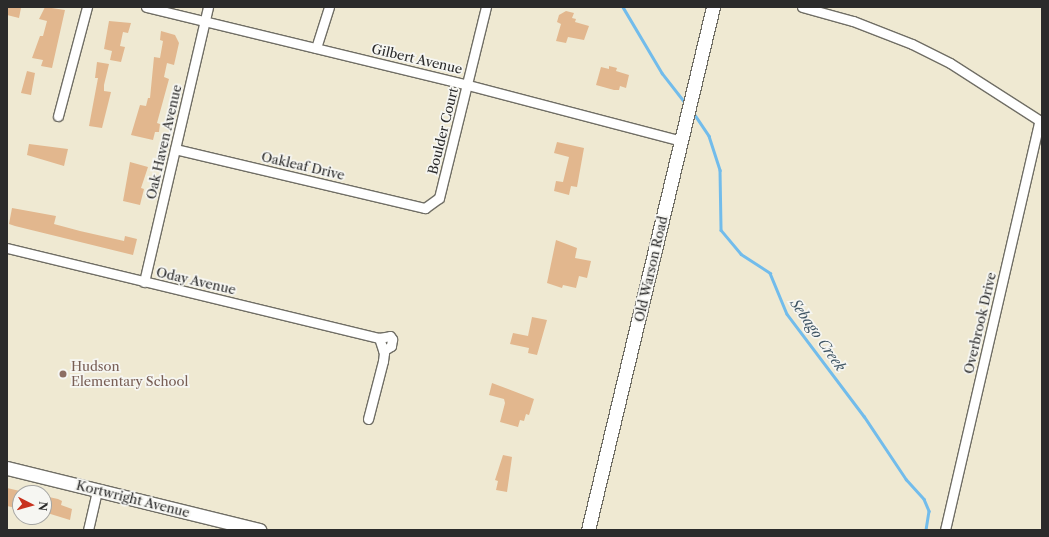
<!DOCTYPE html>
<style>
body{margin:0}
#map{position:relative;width:1049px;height:537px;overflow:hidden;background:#efe9d2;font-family:"Libre Caslon Text",serif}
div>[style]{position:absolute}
.stream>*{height:2.5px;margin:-1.25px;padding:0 1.25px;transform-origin:1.25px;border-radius:1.25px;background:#72bceb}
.building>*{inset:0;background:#e2b78e}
.roads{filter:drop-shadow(1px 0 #706e65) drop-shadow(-1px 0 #706e65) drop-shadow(0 1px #706e65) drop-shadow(0 -1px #706e65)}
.street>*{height:9px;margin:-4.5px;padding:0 4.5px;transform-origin:4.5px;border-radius:4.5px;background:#fff}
.secondary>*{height:13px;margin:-6.5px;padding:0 6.5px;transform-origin:6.5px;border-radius:6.5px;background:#fff}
.dots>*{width:11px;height:11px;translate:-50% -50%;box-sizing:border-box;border:2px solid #f6f6f2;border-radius:50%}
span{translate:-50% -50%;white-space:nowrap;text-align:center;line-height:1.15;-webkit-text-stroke:3.5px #f6f6f2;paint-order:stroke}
.street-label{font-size:13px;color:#2b2b2b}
.education-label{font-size:13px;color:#785e54}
.left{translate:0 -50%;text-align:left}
.water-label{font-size:14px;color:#405665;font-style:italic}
.frame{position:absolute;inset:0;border:8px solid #2b2b2b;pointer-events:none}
.north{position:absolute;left:12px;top:485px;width:40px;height:40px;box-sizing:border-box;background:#f6f6f2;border:1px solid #a5a5a2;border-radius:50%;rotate:96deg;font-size:11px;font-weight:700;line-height:16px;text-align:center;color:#2b2b2b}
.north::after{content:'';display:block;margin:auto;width:14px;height:18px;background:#c8321e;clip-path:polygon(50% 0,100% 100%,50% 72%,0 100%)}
</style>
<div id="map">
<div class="stream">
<div style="left:623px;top:7px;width:77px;rotate:59.4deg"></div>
<div style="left:662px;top:73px;width:37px;rotate:52deg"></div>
<div style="left:693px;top:112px;width:29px;rotate:56deg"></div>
<div style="left:709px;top:136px;width:36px;rotate:72deg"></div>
<div style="left:720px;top:170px;width:60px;rotate:89deg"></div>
<div style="left:721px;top:230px;width:31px;rotate:50deg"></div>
<div style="left:741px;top:254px;width:35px;rotate:33deg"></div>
<div style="left:770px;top:273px;width:44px;rotate:67.5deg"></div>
<div style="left:787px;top:314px;width:128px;rotate:53deg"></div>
<div style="left:864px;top:416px;width:76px;rotate:56.3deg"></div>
<div style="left:906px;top:479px;width:27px;rotate:48deg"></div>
<div style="left:924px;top:499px;width:13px;rotate:67deg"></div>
<div style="left:929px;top:511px;width:19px;rotate:99deg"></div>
</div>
<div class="building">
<div style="clip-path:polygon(7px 7px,21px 8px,19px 18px,7px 15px)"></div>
<div style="clip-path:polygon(45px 7px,65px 10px,52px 68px,41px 66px,43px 60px,32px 58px,40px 36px,43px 36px,47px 21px,39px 19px)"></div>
<div style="clip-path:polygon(566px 11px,574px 13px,572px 18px,576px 19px,575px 22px,589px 26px,584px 40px,568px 37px,566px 43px,556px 41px,561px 24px,557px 22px,559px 15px)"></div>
<div style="clip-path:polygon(109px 21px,131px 23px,128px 33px,123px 32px,120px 46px,125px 47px,121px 62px,110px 60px,112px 51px,104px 49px)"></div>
<div style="clip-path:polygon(161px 31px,175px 35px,179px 43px,174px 65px,167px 63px,164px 77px,169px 79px,157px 123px,160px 124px,159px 132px,155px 132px,153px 140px,131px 135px,140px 105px,146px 106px,148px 98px,150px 98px,154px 57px,160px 58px,163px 41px,160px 40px)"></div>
<div style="clip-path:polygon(97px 62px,109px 64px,104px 85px,104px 91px,111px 92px,102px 128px,89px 126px,98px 78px,95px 78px)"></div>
<div style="clip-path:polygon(609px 66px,617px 68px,616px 71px,629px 75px,626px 88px,620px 86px,619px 90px,614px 90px,596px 85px,601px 67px,609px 69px)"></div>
<div style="clip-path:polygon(27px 71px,35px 73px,31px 95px,21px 93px)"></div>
<div style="clip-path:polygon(557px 142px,584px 148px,577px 187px,571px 186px,569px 195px,554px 191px,556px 181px,563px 182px,569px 157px,554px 153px)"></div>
<div style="clip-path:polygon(29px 144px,68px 149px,64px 166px,27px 155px)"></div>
<div style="clip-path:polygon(130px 162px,148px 167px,141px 188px,144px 189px,140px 205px,123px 201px)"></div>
<div style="clip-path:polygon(12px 208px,56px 216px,54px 224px,80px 231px,124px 241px,125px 236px,137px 239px,133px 255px,15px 226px,9px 224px)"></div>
<div style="clip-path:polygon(556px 240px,577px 248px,575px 258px,591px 261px,587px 278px,579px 276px,576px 288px,563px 285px,562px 288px,547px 283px)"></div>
<div style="clip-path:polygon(532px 317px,547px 320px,537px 355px,528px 353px,529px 348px,510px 344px,513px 333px,528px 336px)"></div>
<div style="clip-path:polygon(492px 383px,534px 399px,529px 415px,526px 414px,524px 421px,520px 420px,518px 427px,500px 422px,505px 403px,504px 399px,489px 395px)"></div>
<div style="clip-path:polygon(503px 455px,512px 457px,507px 492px,496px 490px,498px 481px,495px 480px)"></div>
<div style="clip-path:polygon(7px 488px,20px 491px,16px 508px,7px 506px)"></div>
<div style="clip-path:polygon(44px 496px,58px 499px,62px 501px,61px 505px,72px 509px,70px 520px,44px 512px)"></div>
</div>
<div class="roads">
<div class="street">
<div style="left:146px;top:7px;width:331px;rotate:13.6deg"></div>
<div style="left:468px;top:85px;width:220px;rotate:14.7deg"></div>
<div style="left:802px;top:7px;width:53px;rotate:15.4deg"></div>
<div style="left:853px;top:21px;width:63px;rotate:21.3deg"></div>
<div style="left:912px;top:44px;width:42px;rotate:26.6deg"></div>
<div style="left:950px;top:63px;width:109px;rotate:32.7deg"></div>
<div style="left:316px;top:48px;width:43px;rotate:-72.4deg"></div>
<div style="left:58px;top:116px;width:113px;rotate:-75.1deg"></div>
<div style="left:175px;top:149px;width:257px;rotate:13.3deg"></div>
<div style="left:425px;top:208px;width:17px;rotate:-36deg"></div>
<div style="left:439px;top:198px;width:197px;rotate:-76.2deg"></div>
<div style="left:7px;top:248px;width:383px;rotate:13.6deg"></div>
<div style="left:144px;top:282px;width:282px;rotate:-76.9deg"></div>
<div style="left:379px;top:338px;width:11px;rotate:-10deg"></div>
<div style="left:390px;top:336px;width:4px;rotate:56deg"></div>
<div style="left:392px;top:339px;width:7px;rotate:98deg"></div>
<div style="left:391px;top:346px;width:9px;rotate:148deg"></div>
<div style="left:368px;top:419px;width:60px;rotate:-75.5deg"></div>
<div style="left:383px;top:361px;width:8px;rotate:-83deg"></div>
<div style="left:384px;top:353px;width:16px;rotate:-108deg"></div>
<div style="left:88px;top:530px;width:40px;rotate:-77deg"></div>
<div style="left:945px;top:530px;width:419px;rotate:-77deg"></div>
</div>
<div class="secondary">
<div style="left:7px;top:468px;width:260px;rotate:13.8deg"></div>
<div style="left:588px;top:530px;width:538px;rotate:-76.56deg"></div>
</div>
</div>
<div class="dots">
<div style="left:63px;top:374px;background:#8d6e63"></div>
</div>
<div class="street-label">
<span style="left:417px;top:59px;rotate:13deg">Gilbert Avenue</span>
<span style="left:443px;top:131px;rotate:-76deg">Boulder Court</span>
<span style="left:164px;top:142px;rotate:-77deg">Oak Haven Avenue</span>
<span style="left:303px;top:166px;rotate:13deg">Oakleaf Drive</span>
<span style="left:651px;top:269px;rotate:-77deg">Old Warson Road</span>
<span style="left:196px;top:281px;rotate:13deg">Oday Avenue</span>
<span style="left:980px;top:323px;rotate:-77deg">Overbrook Drive</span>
<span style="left:133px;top:499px;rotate:14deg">Kortwright Avenue</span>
</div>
<div class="education-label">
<span class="left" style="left:71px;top:374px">Hudson<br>Elementary School</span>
</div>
<div class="water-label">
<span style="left:818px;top:335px;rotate:55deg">Sebago Creek</span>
</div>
<div class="frame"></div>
<div class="north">N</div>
</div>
